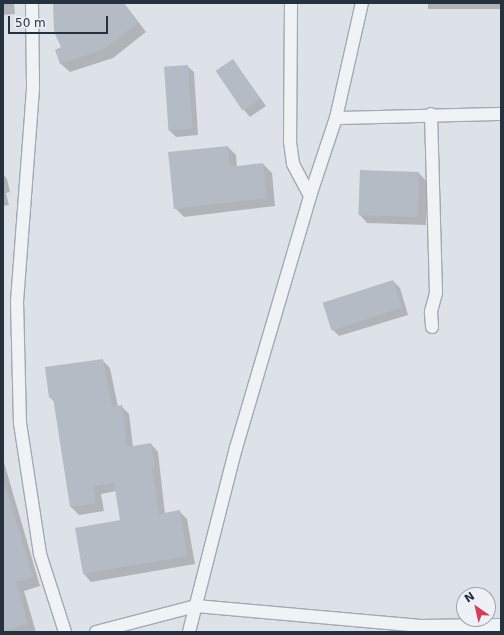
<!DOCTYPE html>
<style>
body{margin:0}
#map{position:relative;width:504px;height:635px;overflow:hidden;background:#dde2e8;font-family:"DejaVu Sans",sans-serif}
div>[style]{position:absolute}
.shadow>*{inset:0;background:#0003;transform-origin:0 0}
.building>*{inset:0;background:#b4bbc5;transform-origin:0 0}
.roads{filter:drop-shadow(1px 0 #a2a9b2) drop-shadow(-1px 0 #a2a9b2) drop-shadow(0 1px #a2a9b2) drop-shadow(0 -1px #a2a9b2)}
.street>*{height:12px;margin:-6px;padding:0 6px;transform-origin:6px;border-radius:6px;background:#f0f3f6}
span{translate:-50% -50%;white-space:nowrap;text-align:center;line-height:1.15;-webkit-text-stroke:3px #edf1f6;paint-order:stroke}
.frame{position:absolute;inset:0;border:4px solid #26313f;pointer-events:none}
.north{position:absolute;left:456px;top:587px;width:40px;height:40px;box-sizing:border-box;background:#edf1f6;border:1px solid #9da4ad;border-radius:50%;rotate:326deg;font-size:11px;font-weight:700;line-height:16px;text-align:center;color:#26313f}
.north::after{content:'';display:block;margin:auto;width:14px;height:18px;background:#d43c5a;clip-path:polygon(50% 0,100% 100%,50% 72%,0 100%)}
.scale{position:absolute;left:8px;top:16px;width:100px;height:18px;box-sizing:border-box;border:2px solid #26313f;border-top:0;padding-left:5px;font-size:12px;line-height:14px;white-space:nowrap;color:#26313f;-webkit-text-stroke:3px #edf1f6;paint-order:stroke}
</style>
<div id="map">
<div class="shadow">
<div style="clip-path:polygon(3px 3px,14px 3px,15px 14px,3px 15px)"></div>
<div style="clip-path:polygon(54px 3px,124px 3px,146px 32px,113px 58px,70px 72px,61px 64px,62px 48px,54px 19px)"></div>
<div style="left:428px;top:3px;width:73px;height:6px"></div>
<div style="clip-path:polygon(233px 60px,266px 106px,250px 117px,244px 110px)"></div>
<div style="clip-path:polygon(187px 66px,194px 72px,198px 135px,176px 137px,169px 130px,165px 67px)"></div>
<div style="clip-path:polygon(228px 147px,236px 155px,237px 167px,263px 164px,272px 173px,275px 206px,184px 217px,175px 208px)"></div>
<div style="clip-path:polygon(419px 173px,427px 182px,426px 225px,367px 223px,359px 214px)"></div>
<div style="clip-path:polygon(3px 174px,7px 179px,10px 192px,6px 193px,9px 205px,3px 206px)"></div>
<div style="clip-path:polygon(393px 281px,400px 288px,408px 315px,339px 336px,333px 330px,324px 303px)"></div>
<div style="clip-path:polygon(102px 360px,110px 368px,118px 407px,121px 406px,129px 414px,133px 447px,151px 444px,158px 452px,165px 514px,179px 511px,187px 519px,195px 564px,91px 582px,84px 574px,121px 521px,116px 491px,101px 494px,104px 511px,79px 515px,71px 507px,54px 402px,50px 397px)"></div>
<div style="clip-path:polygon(3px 459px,40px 586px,24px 591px,36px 632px,3px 632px)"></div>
</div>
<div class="building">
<div style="clip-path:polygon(53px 3px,123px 3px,138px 23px,104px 49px,60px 64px,55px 50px,61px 47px,54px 32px)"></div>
<div style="left:233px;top:59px;width:48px;height:21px;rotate:56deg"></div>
<div style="left:188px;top:65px;width:64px;height:24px;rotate:86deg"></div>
<div style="clip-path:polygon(228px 146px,230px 167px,263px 163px,267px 198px,174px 209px,168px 152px)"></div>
<div style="left:360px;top:170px;width:59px;height:45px;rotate:2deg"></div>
<div style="left:393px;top:280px;width:29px;height:74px;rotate:72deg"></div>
<div style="clip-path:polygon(103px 359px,112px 407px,122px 405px,127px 447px,151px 443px,155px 468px,152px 468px,159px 514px,180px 510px,187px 556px,83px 574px,75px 528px,120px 520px,114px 483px,93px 486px,96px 503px,70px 507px,53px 397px,49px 398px,45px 367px)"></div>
<div style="clip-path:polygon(3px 487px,6px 487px,33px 577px,16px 582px,28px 624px,3px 631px)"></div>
</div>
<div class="roads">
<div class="street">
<div style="left:32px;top:3px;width:86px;rotate:89.3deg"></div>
<div style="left:33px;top:89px;width:213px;rotate:94.3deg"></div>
<div style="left:17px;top:301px;width:122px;rotate:88.6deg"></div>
<div style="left:20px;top:423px;width:133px;rotate:81.3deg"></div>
<div style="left:40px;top:554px;width:82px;rotate:72.2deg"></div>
<div style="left:291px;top:3px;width:139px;rotate:90.4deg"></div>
<div style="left:290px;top:142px;width:22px;rotate:82deg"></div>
<div style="left:293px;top:164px;width:36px;rotate:62deg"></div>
<div style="left:431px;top:114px;width:179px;rotate:88.4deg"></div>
<div style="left:436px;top:293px;width:20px;rotate:105deg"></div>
<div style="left:431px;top:312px;width:15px;rotate:86deg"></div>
<div style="left:336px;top:118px;width:165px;rotate:-1.4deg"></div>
<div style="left:96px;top:632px;width:103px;rotate:-14.6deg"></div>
<div style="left:196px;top:606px;width:226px;rotate:5.1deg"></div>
<div style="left:421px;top:626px;width:80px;rotate:-0.7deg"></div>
<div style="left:189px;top:632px;width:190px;rotate:-75.7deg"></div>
<div style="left:236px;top:448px;width:263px;rotate:-73.6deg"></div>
<div style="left:310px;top:196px;width:82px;rotate:-71.6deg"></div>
<div style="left:336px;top:118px;width:118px;rotate:-77.3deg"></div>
</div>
</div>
<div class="frame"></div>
<div class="north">N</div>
<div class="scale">50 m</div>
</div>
